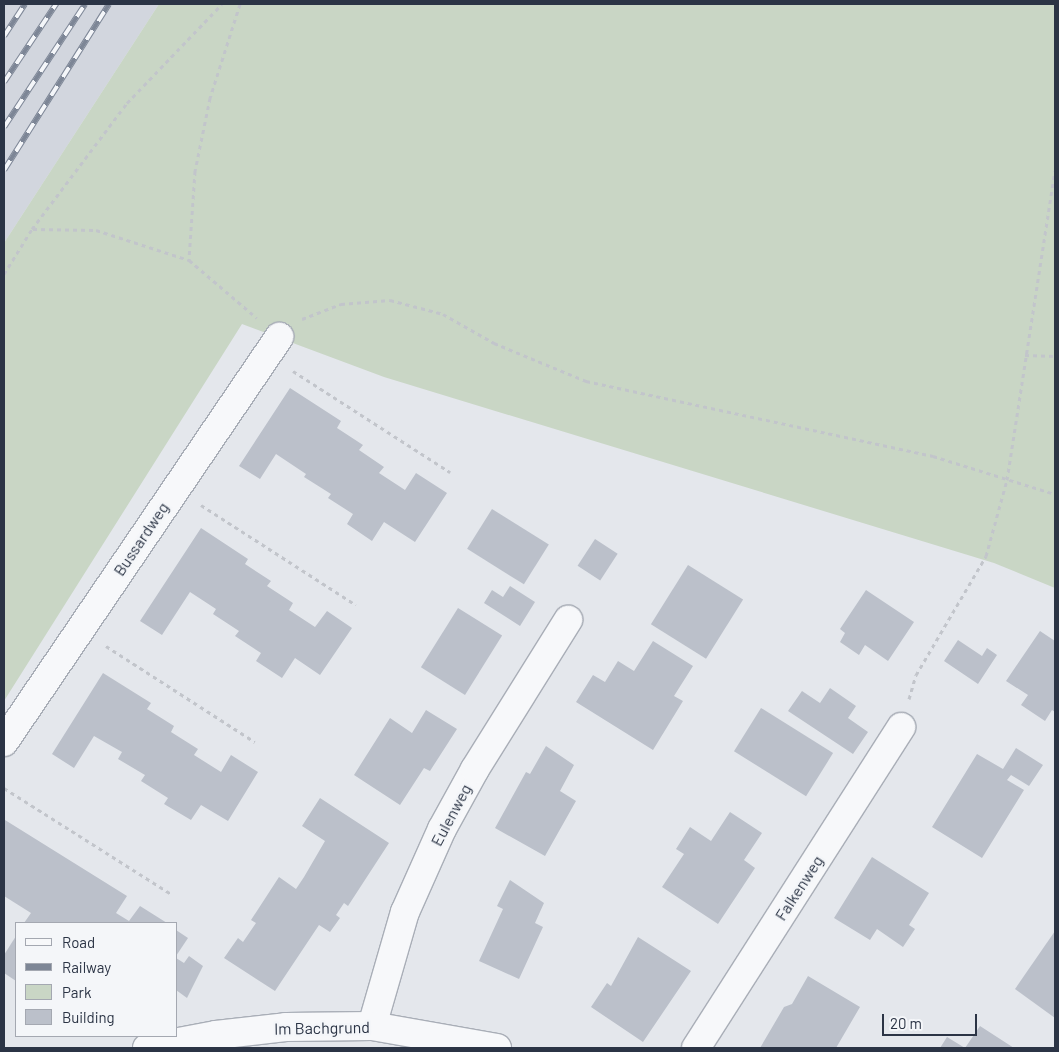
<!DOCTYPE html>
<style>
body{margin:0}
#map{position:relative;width:1059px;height:1052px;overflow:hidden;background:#e4e7ec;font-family:Barlow,sans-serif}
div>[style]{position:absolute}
.built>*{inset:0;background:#d2d6de}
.green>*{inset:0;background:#c9d6c5}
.building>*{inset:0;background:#bbc0ca;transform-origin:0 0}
.path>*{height:3px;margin-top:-1.5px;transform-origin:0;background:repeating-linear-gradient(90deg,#c2c5cb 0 4px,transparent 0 8px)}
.roads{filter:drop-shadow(1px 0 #a9aeb7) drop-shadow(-1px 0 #a9aeb7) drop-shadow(0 1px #a9aeb7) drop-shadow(0 -1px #a9aeb7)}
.minor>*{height:28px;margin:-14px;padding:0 14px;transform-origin:14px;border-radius:14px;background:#f7f8fa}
.rail>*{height:5.5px;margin-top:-2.75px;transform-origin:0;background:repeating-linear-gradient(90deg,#f4f6f9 0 11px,#7d8696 0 22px);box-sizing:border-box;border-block:1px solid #7d8696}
span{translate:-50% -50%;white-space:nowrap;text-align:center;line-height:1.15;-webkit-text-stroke:5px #f4f6f9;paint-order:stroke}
.street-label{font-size:16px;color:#2b3445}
.frame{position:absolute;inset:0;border:5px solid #2b3445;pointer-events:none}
.legend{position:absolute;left:15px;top:922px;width:162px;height:115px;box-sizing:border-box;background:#f4f6f9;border:1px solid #a4a8b1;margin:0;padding:6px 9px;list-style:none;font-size:15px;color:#2b3445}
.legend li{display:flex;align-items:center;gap:10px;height:25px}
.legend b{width:25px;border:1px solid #a4a8b1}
.scale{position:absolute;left:882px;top:1014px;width:95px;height:22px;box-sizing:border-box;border:2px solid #2b3445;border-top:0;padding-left:6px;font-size:15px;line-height:18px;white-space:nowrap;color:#2b3445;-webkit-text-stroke:4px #f4f6f9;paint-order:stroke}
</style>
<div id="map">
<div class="built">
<div style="clip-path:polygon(4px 4px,159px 4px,4px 243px)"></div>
</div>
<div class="green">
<div style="clip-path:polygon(159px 4px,1055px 4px,1055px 588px,994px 563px,384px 377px,242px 324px,4px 701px,4px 243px)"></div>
</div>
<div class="building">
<div style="clip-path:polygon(290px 388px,341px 421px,337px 428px,363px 445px,359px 450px,384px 467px,379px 473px,405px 490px,416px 473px,447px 493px,415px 542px,384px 522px,372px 541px,347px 524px,353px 514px,328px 498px,331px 494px,304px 477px,306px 474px,276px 454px,260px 479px,239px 466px)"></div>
<div style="left:492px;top:509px;width:67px;height:47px;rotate:32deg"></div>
<div style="clip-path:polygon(201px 528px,248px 559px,245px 564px,271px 581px,267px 586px,293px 603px,289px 610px,315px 627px,327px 611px,352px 628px,320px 675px,295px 658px,282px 678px,256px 661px,261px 653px,235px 636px,239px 631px,213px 614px,216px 609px,190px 592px,162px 635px,140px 621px)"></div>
<div style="left:595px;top:539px;width:27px;height:32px;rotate:33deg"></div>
<div style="left:688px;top:565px;width:65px;height:70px;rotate:32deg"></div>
<div style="clip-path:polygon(510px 586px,535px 602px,520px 626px,484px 603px,492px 590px,503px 597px)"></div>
<div style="clip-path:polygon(866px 590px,914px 622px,888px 661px,865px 645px,859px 655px,840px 642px,845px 633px,840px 629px)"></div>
<div style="left:458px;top:608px;width:52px;height:70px;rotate:32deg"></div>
<div style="clip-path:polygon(1040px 631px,1055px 641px,1055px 712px,1052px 710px,1045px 721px,1021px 705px,1028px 695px,1006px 681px)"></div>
<div style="clip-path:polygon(958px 640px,982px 656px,987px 648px,997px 655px,978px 684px,944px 661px)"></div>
<div style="clip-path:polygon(653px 641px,693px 666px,674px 696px,683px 701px,653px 750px,576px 702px,593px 675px,605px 682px,618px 661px,634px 671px)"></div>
<div style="clip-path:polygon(103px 673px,151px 703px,147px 709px,174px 726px,171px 732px,198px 749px,194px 755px,221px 772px,231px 755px,258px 772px,228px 821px,201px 805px,191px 820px,164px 804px,168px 798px,141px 781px,145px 775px,118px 759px,122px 752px,94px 736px,74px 768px,52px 754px)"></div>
<div style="clip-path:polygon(830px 688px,856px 706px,848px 718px,868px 732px,853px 754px,788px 711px,802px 691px,820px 703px)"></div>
<div style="left:761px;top:708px;width:85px;height:51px;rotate:32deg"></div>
<div style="clip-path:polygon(426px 710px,457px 729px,430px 771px,424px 768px,400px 805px,354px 775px,390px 718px,412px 733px)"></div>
<div style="clip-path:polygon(546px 746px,574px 765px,560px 791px,576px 801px,545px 856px,495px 828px,526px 772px,530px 774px)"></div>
<div style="clip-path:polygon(1016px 748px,1043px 765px,1029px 786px,1011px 775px,1007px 780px,1024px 790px,982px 858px,932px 827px,977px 754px,1003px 769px)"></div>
<div style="clip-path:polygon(320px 798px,389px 843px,348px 906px,344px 903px,336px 915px,340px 918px,330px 932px,319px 925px,275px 991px,224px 958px,238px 938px,243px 942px,256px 923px,251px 920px,279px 877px,296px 889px,304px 877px,325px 841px,302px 826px)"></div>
<div style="clip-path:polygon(730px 812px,762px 833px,744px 860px,755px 868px,718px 924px,662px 887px,684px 854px,676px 849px,690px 827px,711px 841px)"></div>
<div style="clip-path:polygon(5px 820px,127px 896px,116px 913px,129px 921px,140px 906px,167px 923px,24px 923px,31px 913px,4px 896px)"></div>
<div style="clip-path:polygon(872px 857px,929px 893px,909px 925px,915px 929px,903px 947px,877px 929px,870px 940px,834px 918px)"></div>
<div style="clip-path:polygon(510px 880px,544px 903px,535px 923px,543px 927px,519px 979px,479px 961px,503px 909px,497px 906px)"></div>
<div style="clip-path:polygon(176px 930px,188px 938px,176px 956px)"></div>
<div style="clip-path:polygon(1055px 931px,1055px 1018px,1015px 989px)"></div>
<div style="clip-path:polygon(16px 936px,16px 981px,4px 973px,4px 955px)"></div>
<div style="clip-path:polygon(638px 937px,691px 971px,643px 1042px,591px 1007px,607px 983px,611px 986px)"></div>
<div style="clip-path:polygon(189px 956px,203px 966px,187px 998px,176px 990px,176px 958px,184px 963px)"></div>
<div style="clip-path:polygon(808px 976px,860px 1007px,836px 1048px,760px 1048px,784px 1007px,792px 1004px)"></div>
<div style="clip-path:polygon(980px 1026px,1014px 1048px,940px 1048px,947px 1037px,965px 1048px)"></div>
</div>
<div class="path">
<div style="left:240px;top:4px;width:99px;rotate:107.7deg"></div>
<div style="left:210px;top:98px;width:75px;rotate:101.6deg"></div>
<div style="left:195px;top:171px;width:89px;rotate:93.9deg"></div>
<div style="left:189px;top:260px;width:89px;rotate:40.5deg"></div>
<div style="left:33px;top:229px;width:63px;rotate:0.9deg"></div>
<div style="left:96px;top:230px;width:98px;rotate:17.9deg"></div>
<div style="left:4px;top:274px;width:53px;rotate:-58.1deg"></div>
<div style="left:32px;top:229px;width:158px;rotate:-53deg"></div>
<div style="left:127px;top:103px;width:137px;rotate:-46.2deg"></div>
<div style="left:302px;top:319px;width:42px;rotate:-21deg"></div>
<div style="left:341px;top:304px;width:49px;rotate:-4.7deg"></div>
<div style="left:390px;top:300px;width:55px;rotate:14.8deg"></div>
<div style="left:443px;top:314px;width:59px;rotate:29.6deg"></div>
<div style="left:494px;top:343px;width:100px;rotate:22.4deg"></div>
<div style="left:586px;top:381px;width:355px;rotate:12.2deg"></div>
<div style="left:933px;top:456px;width:128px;rotate:17.3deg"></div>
<div style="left:1025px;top:355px;width:30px;rotate:2deg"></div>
<div style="left:293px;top:371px;width:187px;rotate:32.8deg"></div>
<div style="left:201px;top:505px;width:184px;rotate:32.8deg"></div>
<div style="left:106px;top:646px;width:177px;rotate:32.8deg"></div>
<div style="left:909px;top:699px;width:25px;rotate:-74deg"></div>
<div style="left:916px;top:675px;width:138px;rotate:-59.5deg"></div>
<div style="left:986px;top:556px;width:79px;rotate:-74.6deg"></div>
<div style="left:1007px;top:480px;width:313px;rotate:-81.2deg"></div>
<div style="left:4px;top:788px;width:198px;rotate:32.4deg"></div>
</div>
<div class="roads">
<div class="minor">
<div style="left:4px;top:742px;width:490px;rotate:-55.8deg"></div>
<div style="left:372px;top:1026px;width:119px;rotate:-73.9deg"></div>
<div style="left:405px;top:912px;width:91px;rotate:-66deg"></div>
<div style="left:442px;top:829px;width:68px;rotate:-61.2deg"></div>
<div style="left:475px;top:769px;width:176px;rotate:-58deg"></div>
<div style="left:147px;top:1048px;width:70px;rotate:-10.7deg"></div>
<div style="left:216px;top:1035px;width:70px;rotate:-6.5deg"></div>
<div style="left:286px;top:1027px;width:86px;rotate:-0.7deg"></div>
<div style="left:372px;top:1026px;width:127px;rotate:10deg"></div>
<div style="left:696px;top:1048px;width:381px;rotate:-57.4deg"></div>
</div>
</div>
<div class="rail">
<div style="left:4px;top:36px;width:38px;rotate:-57deg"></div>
<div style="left:4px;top:82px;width:94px;rotate:-56.3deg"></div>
<div style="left:4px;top:127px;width:147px;rotate:-56.6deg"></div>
<div style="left:4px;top:170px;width:196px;rotate:-57.7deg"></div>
</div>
<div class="street-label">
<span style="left:141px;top:539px;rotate:-56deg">Bussardweg</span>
<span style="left:451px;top:815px;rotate:-62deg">Eulenweg</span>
<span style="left:799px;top:888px;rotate:-57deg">Falkenweg</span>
<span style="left:322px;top:1028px;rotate:-1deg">Im Bachgrund</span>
</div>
<div class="frame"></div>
<ul class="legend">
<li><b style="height:6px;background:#f7f8fa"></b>Road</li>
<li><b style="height:6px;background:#7d8696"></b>Railway</li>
<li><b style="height:14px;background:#c9d6c5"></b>Park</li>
<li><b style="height:14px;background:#bbc0ca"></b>Building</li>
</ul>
<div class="scale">20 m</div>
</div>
